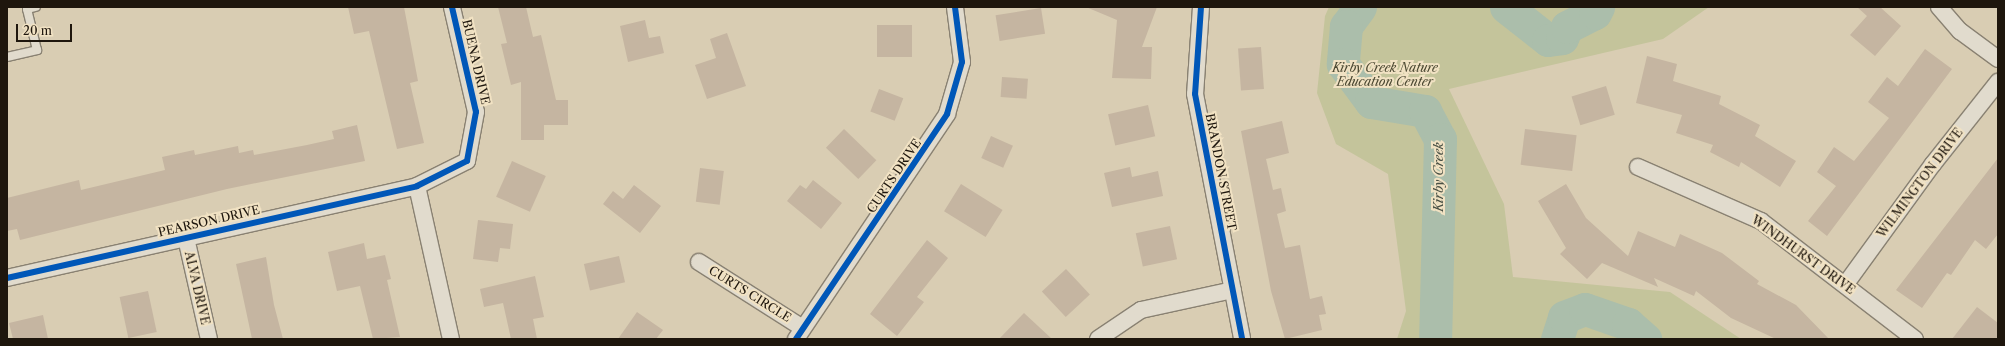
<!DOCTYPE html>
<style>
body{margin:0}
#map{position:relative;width:2005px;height:346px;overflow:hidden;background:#d9cdb3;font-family:"Libre Caslon Text",serif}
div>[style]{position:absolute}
.green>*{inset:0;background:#c4c49b}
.river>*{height:33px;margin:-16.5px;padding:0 16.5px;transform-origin:16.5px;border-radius:16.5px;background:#abbeab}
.building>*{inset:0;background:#c5b5a1;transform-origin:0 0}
.roads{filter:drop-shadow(1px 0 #898172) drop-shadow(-1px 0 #898172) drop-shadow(0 1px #898172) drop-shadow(0 -1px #898172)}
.lane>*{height:8px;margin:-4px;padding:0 4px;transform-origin:4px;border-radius:4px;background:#e1dbcd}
.street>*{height:16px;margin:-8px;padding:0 8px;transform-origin:8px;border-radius:8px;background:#e1dbcd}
.cycleway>*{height:6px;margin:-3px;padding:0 3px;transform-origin:3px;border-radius:3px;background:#0057b8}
span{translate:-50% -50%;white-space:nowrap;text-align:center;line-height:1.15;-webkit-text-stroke:4px #f1e2c3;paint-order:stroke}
.street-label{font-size:12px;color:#1e160d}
.park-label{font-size:12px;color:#4b4832;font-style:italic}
.water-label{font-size:13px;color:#484f43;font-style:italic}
.frame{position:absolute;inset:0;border:8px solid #1e160d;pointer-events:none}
.scale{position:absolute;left:16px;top:24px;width:56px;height:18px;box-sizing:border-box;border:2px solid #1e160d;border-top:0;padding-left:5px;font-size:12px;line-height:14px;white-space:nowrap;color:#1e160d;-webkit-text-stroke:3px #f1e2c3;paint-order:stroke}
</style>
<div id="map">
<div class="green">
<div style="clip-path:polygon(1329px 7px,1709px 7px,1663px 39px,1449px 89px,1504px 204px,1513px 277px,1670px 292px,1741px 339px,1397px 339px,1406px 311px,1388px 174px,1336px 144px,1317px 93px,1325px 16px)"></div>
</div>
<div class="river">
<div style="left:1360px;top:7px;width:24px;rotate:126deg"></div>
<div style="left:1346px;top:26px;width:38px;rotate:95deg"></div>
<div style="left:1343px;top:64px;width:47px;rotate:53.6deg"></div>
<div style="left:1371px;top:102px;width:55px;rotate:9.5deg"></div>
<div style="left:1425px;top:111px;width:32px;rotate:62deg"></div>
<div style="left:1440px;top:139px;width:200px;rotate:91.4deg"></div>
<div style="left:1506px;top:7px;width:53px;rotate:38.2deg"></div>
<div style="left:1548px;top:40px;width:14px;rotate:-8deg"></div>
<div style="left:1562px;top:38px;width:12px;rotate:-66deg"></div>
<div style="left:1567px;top:27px;width:31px;rotate:-27deg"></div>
<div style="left:1595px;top:13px;width:7px;rotate:-63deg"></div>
<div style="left:1557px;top:339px;width:23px;rotate:-72deg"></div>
<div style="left:1564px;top:317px;width:22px;rotate:-21deg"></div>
<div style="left:1585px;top:309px;width:46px;rotate:19.2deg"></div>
<div style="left:1628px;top:324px;width:23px;rotate:41deg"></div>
</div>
<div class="building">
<div style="clip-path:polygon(348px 7px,404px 7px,418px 81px,410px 83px,424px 143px,397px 149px,369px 31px,354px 34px)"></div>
<div style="clip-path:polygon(498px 7px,526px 7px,533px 37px,541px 35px,556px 100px,568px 100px,568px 125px,544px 125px,544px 140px,521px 140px,521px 82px,511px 85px,501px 44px,507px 43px)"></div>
<div style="clip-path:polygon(1086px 7px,1157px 7px,1142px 47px,1152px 47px,1151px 79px,1112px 78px,1117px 20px)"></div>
<div style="clip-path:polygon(1857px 7px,1880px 7px,1901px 26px,1875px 56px,1850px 35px,1867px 16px)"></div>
<div style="left:1041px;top:8px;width:26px;height:46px;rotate:81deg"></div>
<div style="clip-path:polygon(645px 20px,649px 38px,660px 36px,664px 53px,628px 62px,620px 26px)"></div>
<div style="left:877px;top:25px;width:35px;height:32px"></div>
<div style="clip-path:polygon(727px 33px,746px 86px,707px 99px,695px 65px,716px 58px,710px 39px)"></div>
<div style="left:1261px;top:47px;width:42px;height:23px;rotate:86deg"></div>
<div style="clip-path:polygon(1925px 49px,1952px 69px,1827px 236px,1808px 221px,1836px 186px,1817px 172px,1834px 147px,1854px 161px,1889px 118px,1868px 102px,1887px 77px,1898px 86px)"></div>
<div style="clip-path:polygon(1647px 56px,1677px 64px,1673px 81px,1721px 96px,1719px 104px,1760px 125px,1755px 136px,1796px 161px,1780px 187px,1741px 162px,1739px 167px,1710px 152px,1713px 145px,1676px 133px,1682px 115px,1636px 103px)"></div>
<div style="left:1002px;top:77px;width:26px;height:20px;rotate:4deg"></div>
<div style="left:1606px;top:86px;width:30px;height:36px;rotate:73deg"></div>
<div style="left:879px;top:89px;width:26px;height:24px;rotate:21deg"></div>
<div style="left:1148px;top:105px;width:32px;height:41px;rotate:77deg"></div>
<div style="clip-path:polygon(1282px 121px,1289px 153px,1266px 159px,1273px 190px,1281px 188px,1286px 211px,1277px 214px,1285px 248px,1300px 245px,1310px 299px,1322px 296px,1326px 314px,1319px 315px,1322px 330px,1285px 339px,1271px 291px,1241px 131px)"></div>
<div style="clip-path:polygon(357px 125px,365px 161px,227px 189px,20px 240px,17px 229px,7px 231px,7px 198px,79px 180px,81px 190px,165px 170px,162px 157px,194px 150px,195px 155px,238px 146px,239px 153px,253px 150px,254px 155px,307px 145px,334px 139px,332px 131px)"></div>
<div style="left:844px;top:129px;width:45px;height:26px;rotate:44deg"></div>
<div style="left:1525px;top:129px;width:52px;height:36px;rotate:7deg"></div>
<div style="left:991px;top:136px;width:24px;height:24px;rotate:24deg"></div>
<div style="clip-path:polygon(1998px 158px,1998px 234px,1986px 249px,1975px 240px,1951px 275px,1947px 273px,1922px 308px,1896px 290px)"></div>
<div style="left:512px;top:161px;width:37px;height:39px;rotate:24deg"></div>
<div style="clip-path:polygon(1130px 167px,1132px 177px,1158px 171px,1163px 196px,1112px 207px,1104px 173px)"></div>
<div style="left:700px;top:168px;width:24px;height:34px;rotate:7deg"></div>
<div style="clip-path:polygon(813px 180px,842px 203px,821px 229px,787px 201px,800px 185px,806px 189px)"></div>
<div style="left:961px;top:184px;width:49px;height:32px;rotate:32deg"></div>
<div style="clip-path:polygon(1566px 184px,1586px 218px,1628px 256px,1638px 231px,1675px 247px,1680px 234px,1722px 253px,1759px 281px,1757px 284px,1796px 305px,1829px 339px,1776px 339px,1731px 318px,1696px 291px,1694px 296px,1654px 278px,1658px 287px,1602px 263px,1587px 279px,1560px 254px,1566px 248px,1538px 201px)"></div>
<div style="clip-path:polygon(634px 185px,661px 206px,640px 233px,603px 204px,613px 191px,623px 199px)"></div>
<div style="clip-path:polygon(478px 220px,513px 224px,510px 249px,500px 248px,498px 262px,473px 259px)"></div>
<div style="left:1170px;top:226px;width:34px;height:35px;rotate:78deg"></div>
<div style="clip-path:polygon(927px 240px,948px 258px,917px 297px,924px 302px,897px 336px,870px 314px)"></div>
<div style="clip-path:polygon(364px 243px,367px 259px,385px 255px,391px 279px,387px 280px,400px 337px,373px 339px,360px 286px,337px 291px,328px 252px)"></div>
<div style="left:619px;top:256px;width:27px;height:36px;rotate:77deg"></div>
<div style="clip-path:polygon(266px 257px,274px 305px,283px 339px,252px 339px,236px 264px)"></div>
<div style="left:1066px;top:269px;width:35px;height:33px;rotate:47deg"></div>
<div style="clip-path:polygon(535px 276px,544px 317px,533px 319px,537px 339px,511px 339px,503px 303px,484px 307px,480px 289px)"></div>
<div style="left:148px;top:291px;width:42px;height:29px;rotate:78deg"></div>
<div style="clip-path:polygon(1977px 307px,1998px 323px,1998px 339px,1952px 339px)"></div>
<div style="clip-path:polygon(637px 312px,663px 330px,656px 339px,618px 339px)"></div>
<div style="clip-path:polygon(1024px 313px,1052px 339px,999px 339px)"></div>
<div style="clip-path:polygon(43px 315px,48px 339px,13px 339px,9px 323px)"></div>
</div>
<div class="roads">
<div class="lane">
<div style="left:7px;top:57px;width:31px;rotate:-13deg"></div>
<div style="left:37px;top:50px;width:42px;rotate:-103.7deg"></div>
<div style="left:27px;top:9px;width:9px;rotate:-13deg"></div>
</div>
<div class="street">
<div style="left:1201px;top:7px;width:87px;rotate:93.9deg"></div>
<div style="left:1195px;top:94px;width:249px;rotate:79.1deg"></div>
<div style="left:1939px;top:7px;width:32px;rotate:49deg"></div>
<div style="left:1960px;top:31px;width:47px;rotate:36.4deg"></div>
<div style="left:1638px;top:167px;width:134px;rotate:23.7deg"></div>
<div style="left:1761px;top:221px;width:194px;rotate:37.5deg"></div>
<div style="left:417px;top:186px;width:157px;rotate:77.5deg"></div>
<div style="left:186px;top:238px;width:104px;rotate:77.2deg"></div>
<div style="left:699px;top:262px;width:121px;rotate:32.5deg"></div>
<div style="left:7px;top:278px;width:420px;rotate:-12.6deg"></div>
<div style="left:417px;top:186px;width:56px;rotate:-26.6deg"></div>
<div style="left:467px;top:161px;width:50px;rotate:-79.6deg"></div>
<div style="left:476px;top:112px;width:108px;rotate:-102.9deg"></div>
<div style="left:1845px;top:285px;width:150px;rotate:-54deg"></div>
<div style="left:1933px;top:164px;width:105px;rotate:-51.6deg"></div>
<div style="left:796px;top:339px;width:271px;rotate:-56.1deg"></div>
<div style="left:947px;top:114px;width:54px;rotate:-73.9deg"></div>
<div style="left:962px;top:62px;width:55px;rotate:-97.3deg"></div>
<div style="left:1098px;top:339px;width:52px;rotate:-34deg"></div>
<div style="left:1141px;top:310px;width:94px;rotate:-12.3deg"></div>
</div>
</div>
<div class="cycleway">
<div style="left:1201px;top:7px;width:87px;rotate:93.9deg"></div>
<div style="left:1195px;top:94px;width:249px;rotate:79.1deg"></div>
<div style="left:7px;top:278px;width:420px;rotate:-12.6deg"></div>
<div style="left:417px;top:186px;width:56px;rotate:-26.6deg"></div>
<div style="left:467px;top:161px;width:50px;rotate:-79.6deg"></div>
<div style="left:476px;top:112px;width:108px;rotate:-102.9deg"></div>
<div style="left:796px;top:339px;width:271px;rotate:-56.1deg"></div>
<div style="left:947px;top:114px;width:54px;rotate:-73.9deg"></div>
<div style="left:962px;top:62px;width:55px;rotate:-97.3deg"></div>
</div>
<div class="street-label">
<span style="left:476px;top:62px;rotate:77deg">BUENA DRIVE</span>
<span style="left:1221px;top:172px;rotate:79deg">BRANDON STREET</span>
<span style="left:894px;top:176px;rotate:-56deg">CURTS DRIVE</span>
<span style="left:1920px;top:183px;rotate:-53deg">WILMINGTON DRIVE</span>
<span style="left:209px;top:221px;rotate:-13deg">PEARSON DRIVE</span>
<span style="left:1803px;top:255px;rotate:36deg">WINDHURST DRIVE</span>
<span style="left:197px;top:288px;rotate:77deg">ALVA DRIVE</span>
<span style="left:750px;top:294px;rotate:32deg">CURTS CIRCLE</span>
</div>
<div class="park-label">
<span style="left:1385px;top:75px">Kirby Creek Nature<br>Education Center</span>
</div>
<div class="water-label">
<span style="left:1438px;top:177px;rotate:-90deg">Kirby Creek</span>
</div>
<div class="frame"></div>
<div class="scale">20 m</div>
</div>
